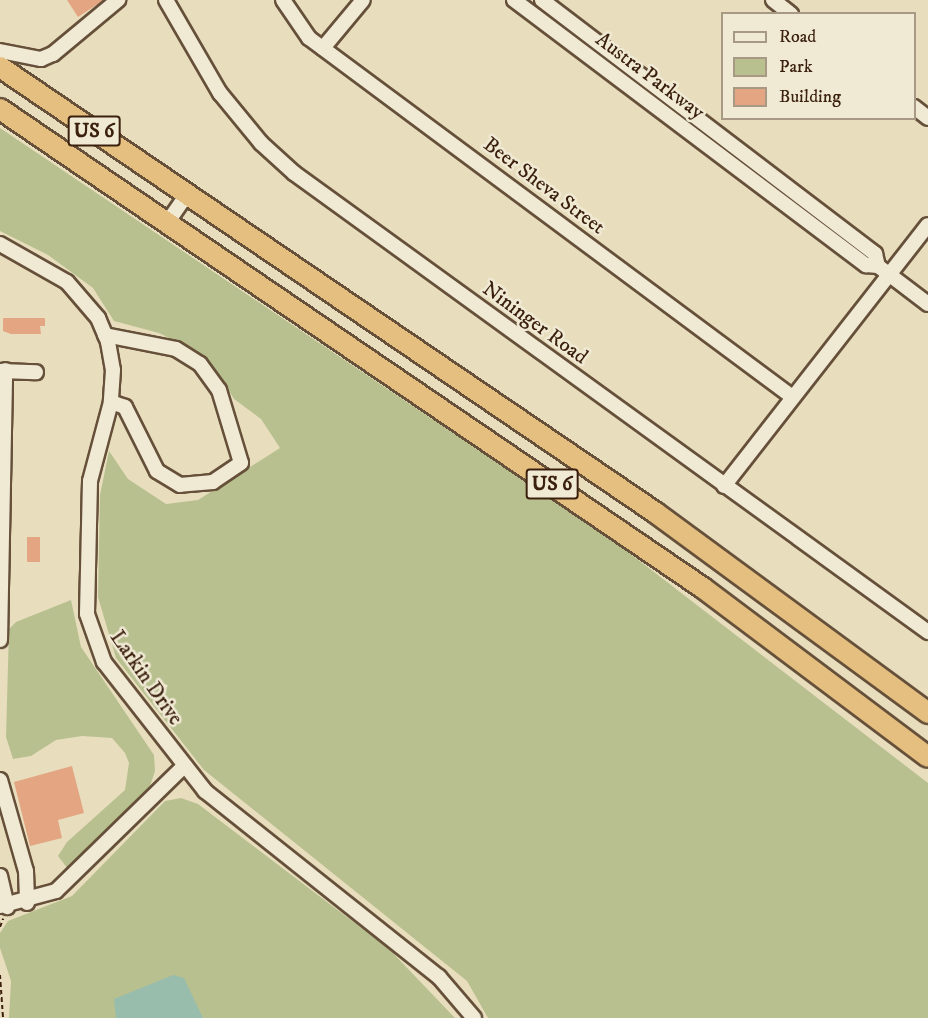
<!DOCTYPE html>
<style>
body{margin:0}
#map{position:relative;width:928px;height:1018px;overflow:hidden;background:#e8debe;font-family:"IM FELL DW Pica",serif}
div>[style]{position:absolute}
.green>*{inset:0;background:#b9c08f}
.water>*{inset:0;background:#98bdac}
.building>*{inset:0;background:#e3a582;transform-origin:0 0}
.path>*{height:2px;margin-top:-1px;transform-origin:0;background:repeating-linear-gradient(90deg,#3b200e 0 4.5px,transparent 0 7.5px)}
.roads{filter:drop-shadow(2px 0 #66503a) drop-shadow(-2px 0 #66503a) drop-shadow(0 2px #66503a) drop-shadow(0 -2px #66503a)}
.minor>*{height:14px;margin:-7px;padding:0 7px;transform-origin:7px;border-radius:7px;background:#f0ead5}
.highway>*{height:20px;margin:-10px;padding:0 10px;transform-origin:10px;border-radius:10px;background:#e4bf7f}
span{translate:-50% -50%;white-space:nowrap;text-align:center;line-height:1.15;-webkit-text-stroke:5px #f0ead5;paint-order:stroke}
.shield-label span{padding:2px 4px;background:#f0ead5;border:2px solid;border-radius:4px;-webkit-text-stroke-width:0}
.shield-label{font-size:20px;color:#3b200e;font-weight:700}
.street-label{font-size:21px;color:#3b200e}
.legend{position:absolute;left:721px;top:12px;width:195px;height:108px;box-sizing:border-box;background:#f0ead5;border:2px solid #a89985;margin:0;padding:8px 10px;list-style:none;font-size:18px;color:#3b200e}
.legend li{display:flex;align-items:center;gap:12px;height:30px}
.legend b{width:30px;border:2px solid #a89985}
</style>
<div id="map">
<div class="green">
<div style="clip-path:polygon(0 128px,619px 545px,928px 783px,928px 1018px,488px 1018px,467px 981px,204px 770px,116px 658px,98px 597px,100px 495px,109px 451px,128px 479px,166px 504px,198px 500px,280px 448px,261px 419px,234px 399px,220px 376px,195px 351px,159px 333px,114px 321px,93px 288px,48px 255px,0 231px)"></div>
<div style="clip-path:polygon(71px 600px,81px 647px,154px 755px,155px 771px,150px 786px,68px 869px,58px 856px,67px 842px,125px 790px,129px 763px,125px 753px,112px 738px,82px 736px,56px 740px,31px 756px,13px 759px,6px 737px,9px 629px,16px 622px)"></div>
<div style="clip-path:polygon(181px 798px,198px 804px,389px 949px,455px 1018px,9px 1018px,11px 981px,0 948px,0 933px,8px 921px,72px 896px,165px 801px)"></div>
</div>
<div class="water">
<div style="clip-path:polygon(173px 975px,184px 978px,203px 1018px,116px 1018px,114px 999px)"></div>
</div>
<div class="building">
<div style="clip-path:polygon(67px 0,104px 0,78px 17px)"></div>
<div style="clip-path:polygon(3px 318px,45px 318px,45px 326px,40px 326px,41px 334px,11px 334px,3px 331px)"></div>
<div style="left:27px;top:537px;width:13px;height:25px"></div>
<div style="clip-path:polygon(72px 766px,84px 813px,58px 820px,62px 838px,30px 846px,14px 782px)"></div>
</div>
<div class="path">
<div style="left:0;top:927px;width:9px;rotate:-69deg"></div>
<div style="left:0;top:975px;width:43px;rotate:86deg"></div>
</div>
<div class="roads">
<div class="minor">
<div style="left:166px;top:0;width:108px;rotate:59.9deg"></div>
<div style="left:220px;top:93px;width:65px;rotate:50.6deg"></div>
<div style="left:261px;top:143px;width:45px;rotate:42.3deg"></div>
<div style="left:294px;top:173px;width:783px;rotate:35.9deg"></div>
<div style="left:283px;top:0;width:46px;rotate:55.6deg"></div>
<div style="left:309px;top:38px;width:600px;rotate:36.6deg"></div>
<div style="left:514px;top:0;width:441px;rotate:37deg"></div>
<div style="left:866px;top:265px;width:12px;rotate:5deg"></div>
<div style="left:878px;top:266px;width:63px;rotate:37.2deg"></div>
<div style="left:542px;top:0;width:419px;rotate:37.3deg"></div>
<div style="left:875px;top:254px;width:12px;rotate:76deg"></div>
<div style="left:773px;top:0;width:23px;rotate:38deg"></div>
<div style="left:323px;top:48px;width:62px;rotate:-50.2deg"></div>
<div style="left:0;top:51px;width:42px;rotate:11deg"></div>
<div style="left:41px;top:59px;width:13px;rotate:-23deg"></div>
<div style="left:53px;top:54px;width:85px;rotate:-39.7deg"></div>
<div style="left:914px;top:107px;width:18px;rotate:38deg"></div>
<div style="left:167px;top:223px;width:35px;rotate:-55deg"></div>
<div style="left:0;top:244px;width:77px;rotate:29.6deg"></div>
<div style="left:67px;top:282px;width:48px;rotate:49.3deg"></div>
<div style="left:98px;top:318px;width:26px;rotate:67deg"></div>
<div style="left:108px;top:342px;width:28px;rotate:80deg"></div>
<div style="left:113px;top:370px;width:32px;rotate:94deg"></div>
<div style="left:111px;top:402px;width:82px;rotate:104.9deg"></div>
<div style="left:90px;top:481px;width:133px;rotate:91.3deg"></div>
<div style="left:87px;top:614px;width:51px;rotate:70.5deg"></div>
<div style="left:104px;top:662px;width:164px;rotate:51.9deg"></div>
<div style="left:205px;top:791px;width:299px;rotate:38.5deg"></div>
<div style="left:439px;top:977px;width:54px;rotate:49.5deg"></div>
<div style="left:105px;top:335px;width:72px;rotate:11.2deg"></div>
<div style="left:176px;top:349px;width:28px;rotate:32deg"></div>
<div style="left:200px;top:364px;width:32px;rotate:54deg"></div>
<div style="left:219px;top:390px;width:76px;rotate:73.2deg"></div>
<div style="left:241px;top:463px;width:34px;rotate:146deg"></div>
<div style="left:213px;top:482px;width:33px;rotate:175deg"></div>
<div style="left:180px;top:485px;width:27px;rotate:-149deg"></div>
<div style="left:157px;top:471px;width:72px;rotate:-116.6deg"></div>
<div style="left:125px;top:407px;width:15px;rotate:-160deg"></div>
<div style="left:0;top:371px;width:36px;rotate:2deg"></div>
<div style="left:724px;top:486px;width:331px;rotate:-52deg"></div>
<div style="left:0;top:640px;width:270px;rotate:-88.9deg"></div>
<div style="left:0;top:780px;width:95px;rotate:74.1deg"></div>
<div style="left:26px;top:871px;width:32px;rotate:88deg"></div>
<div style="left:0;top:876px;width:32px;rotate:77deg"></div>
<div style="left:0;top:906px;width:58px;rotate:-15deg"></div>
<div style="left:56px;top:891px;width:179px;rotate:-44.3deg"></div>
</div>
<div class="highway">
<div style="left:0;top:67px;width:793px;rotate:34.21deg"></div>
<div style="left:656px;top:513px;width:338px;rotate:36.3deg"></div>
<div style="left:0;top:109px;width:851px;rotate:34.27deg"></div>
<div style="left:703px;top:588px;width:281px;rotate:36.9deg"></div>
</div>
</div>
<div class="shield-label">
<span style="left:94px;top:131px">US 6</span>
<span style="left:552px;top:484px">US 6</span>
</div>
<div class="street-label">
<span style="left:650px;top:76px;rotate:37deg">Austra Parkway</span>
<span style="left:544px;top:186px;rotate:37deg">Beer Sheva Street</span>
<span style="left:535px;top:323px;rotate:36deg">Nininger Road</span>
<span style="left:146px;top:678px;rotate:55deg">Larkin Drive</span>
</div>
<ul class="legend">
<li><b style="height:8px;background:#f0ead5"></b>Road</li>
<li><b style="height:16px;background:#b9c08f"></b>Park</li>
<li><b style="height:16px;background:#e3a582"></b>Building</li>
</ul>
</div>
